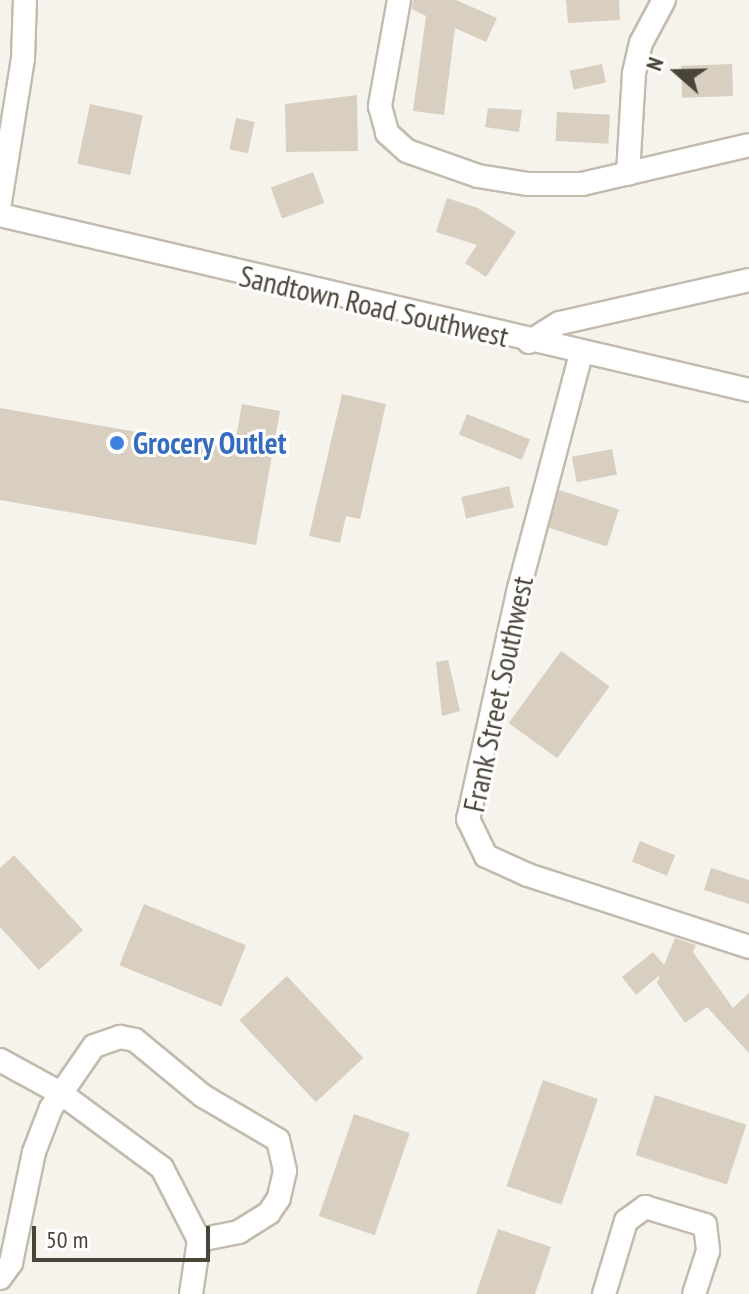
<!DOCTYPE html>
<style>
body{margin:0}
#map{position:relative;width:749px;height:1294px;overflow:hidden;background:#f6f3ec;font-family:"PT Sans Narrow",sans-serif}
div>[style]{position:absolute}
.building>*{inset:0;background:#d8cfc1;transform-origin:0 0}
.roads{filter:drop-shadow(2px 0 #c2bbae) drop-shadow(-2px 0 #c2bbae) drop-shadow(0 2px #c2bbae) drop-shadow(0 -2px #c2bbae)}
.minor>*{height:22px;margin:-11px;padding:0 11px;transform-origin:11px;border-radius:11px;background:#fff}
.dots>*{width:22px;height:22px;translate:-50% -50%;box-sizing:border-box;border:4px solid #fff;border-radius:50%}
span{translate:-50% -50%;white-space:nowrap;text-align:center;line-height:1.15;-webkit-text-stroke:6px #fff;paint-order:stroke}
.street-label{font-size:30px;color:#4b4439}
.shop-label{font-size:30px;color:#366cbe;font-weight:700}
.left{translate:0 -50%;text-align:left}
.north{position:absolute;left:637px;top:32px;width:80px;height:80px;-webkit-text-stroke:6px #fff;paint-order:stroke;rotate:290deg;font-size:22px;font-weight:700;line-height:32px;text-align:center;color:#4b4439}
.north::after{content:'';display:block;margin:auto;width:28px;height:36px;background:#4b4439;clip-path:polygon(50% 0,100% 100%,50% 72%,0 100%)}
.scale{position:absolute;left:32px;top:1226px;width:178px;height:36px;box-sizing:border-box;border:4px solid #4b4439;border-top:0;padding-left:10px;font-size:24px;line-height:28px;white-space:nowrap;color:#4b4439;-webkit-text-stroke:6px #fff;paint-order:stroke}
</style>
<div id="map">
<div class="building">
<div style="clip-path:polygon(413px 0,456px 0,497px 18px,486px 42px,455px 28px,444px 115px,413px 111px,426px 16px,412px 9px)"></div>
<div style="clip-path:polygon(566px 0,619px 0,620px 20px,568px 23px)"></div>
<div style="left:602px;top:64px;width:19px;height:33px;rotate:78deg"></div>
<div style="left:732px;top:64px;width:32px;height:51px;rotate:88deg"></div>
<div style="clip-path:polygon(357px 95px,358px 151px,286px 152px,285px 104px)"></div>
<div style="left:90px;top:104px;width:54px;height:61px;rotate:12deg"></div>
<div style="clip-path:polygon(488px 108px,522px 110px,519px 132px,485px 127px)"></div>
<div style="left:557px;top:112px;width:53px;height:29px;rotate:3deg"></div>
<div style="left:236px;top:118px;width:19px;height:32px;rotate:12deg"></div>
<div style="left:313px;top:172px;width:33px;height:45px;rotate:70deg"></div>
<div style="clip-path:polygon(447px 198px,478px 208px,516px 232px,486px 277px,465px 263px,477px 245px,436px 232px)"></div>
<div style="clip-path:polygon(342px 394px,386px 404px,360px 519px,346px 516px,340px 543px,309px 536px)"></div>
<div style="clip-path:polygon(242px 404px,280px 411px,256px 545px,0 500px,0 408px,234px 449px)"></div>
<div style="left:467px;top:414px;width:68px;height:22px;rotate:22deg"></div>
<div style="left:612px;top:449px;width:26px;height:41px;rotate:79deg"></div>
<div style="left:509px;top:486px;width:22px;height:49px;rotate:77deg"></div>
<div style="left:559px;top:490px;width:63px;height:39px;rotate:18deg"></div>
<div style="left:561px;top:651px;width:60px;height:89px;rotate:36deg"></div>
<div style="clip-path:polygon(448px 660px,460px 711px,442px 716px,436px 662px)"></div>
<div style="left:640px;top:841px;width:38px;height:22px;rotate:22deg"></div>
<div style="clip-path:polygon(14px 855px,83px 930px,39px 970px,0 927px,0 868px)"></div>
<div style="clip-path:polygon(711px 868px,749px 880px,749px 904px,704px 890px)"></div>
<div style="left:144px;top:904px;width:110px;height:66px;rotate:22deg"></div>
<div style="clip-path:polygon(675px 938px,696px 945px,693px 952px,733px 1008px,749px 993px,749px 1053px,707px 1007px,685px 1023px,657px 983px,660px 975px,636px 995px,622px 977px,653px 952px,664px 965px)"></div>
<div style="left:287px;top:976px;width:112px;height:65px;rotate:47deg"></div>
<div style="left:543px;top:1080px;width:58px;height:112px;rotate:19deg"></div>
<div style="left:655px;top:1095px;width:96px;height:63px;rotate:18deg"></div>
<div style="left:354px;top:1114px;width:59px;height:108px;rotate:19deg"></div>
<div style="clip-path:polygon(498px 1229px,551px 1247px,535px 1294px,476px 1294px)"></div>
</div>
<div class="roads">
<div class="minor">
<div style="left:399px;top:0;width:108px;rotate:100.2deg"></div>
<div style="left:380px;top:106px;width:28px;rotate:75deg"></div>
<div style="left:387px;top:133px;width:27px;rotate:42deg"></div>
<div style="left:407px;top:151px;width:75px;rotate:19.4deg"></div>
<div style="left:478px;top:176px;width:51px;rotate:9.1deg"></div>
<div style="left:528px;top:184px;width:54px"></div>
<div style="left:582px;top:184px;width:171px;rotate:-13.1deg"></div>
<div style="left:628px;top:174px;width:101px;rotate:-86.6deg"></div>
<div style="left:634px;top:73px;width:31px;rotate:-77deg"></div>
<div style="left:641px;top:43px;width:49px;rotate:-61.9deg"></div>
<div style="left:0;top:202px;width:145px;rotate:-80.9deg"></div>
<div style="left:23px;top:59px;width:59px;rotate:-88.1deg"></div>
<div style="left:0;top:215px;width:769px;rotate:13.15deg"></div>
<div style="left:529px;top:342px;width:36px;rotate:-32deg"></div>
<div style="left:560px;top:323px;width:194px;rotate:-12.8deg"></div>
<div style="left:581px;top:354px;width:242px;rotate:104.8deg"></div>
<div style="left:519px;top:588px;width:237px;rotate:102.4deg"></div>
<div style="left:468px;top:819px;width:41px;rotate:64.1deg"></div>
<div style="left:486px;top:856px;width:46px;rotate:24.3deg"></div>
<div style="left:528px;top:875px;width:232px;rotate:18deg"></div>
<div style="left:0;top:1060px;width:71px;rotate:28.7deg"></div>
<div style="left:62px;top:1094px;width:124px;rotate:36.5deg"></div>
<div style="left:162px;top:1168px;width:81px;rotate:62.8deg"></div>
<div style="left:199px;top:1240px;width:55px;rotate:98.4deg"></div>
<div style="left:0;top:1278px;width:19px;rotate:-54deg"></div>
<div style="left:11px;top:1263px;width:113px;rotate:-78.3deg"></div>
<div style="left:34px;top:1152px;width:47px;rotate:-68.9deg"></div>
<div style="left:51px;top:1108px;width:75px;rotate:-55.3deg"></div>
<div style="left:94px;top:1046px;width:28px;rotate:-19deg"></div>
<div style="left:120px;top:1037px;width:15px;rotate:11deg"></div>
<div style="left:135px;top:1040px;width:88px;rotate:39.5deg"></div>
<div style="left:203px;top:1096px;width:87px;rotate:30.4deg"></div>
<div style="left:278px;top:1140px;width:32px;rotate:77deg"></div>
<div style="left:285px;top:1171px;width:28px;rotate:103deg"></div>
<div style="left:279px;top:1198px;width:18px;rotate:124deg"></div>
<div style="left:269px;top:1213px;width:36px;rotate:148deg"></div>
<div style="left:239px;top:1232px;width:41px;rotate:168.7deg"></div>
<div style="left:604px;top:1294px;width:76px;rotate:-73.2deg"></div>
<div style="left:626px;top:1221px;width:24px;rotate:-36deg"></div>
<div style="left:645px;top:1207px;width:63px;rotate:16.7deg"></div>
<div style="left:705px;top:1225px;width:26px;rotate:83deg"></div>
<div style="left:708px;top:1251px;width:45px;rotate:108deg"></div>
</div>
</div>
<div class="dots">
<div style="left:117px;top:443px;background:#3f7fe0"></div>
</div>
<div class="street-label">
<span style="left:374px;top:306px;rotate:13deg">Sandtown Road Southwest</span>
<span style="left:498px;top:694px;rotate:-78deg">Frank Street Southwest</span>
</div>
<div class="shop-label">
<span class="left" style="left:133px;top:443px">Grocery Outlet</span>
</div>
<div class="north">N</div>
<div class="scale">50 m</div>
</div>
